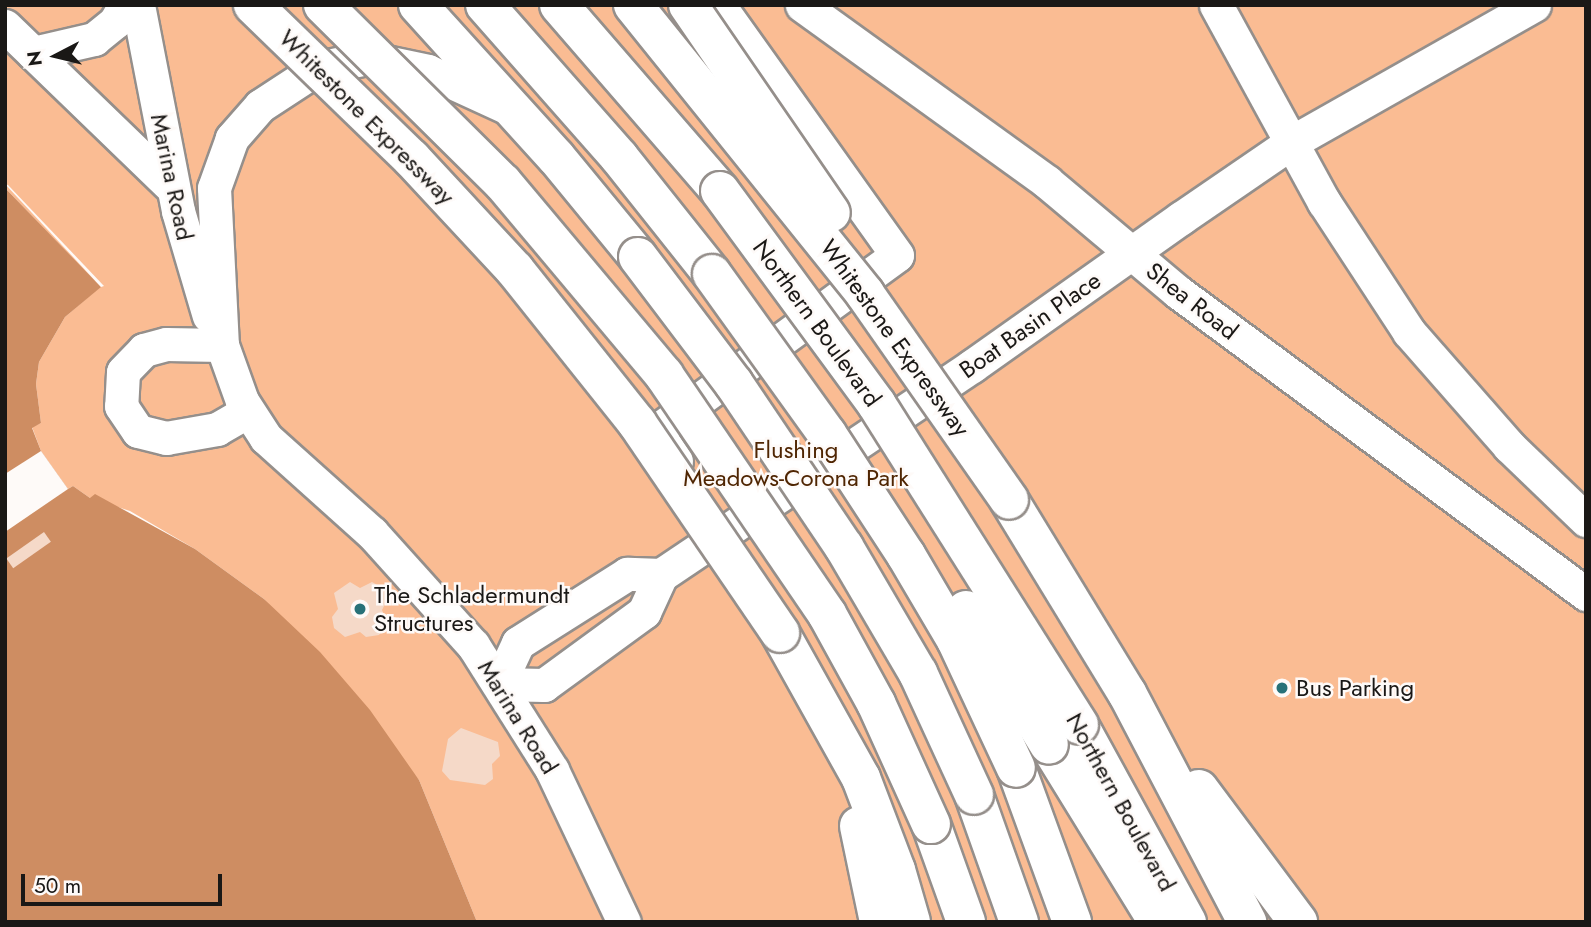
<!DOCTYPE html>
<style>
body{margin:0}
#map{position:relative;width:1591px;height:927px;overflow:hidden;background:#fefaf8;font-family:Jost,sans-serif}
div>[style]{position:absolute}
.green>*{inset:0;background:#fabc93}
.water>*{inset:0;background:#ce8d62}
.pier>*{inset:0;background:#fefaf8}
.building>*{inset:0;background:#f5d9c8;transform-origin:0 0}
.roads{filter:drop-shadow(2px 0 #958f8b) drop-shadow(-2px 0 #958f8b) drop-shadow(0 2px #958f8b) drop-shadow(0 -2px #958f8b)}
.minor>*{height:33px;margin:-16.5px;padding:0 16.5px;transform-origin:16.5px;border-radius:16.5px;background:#fff}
.major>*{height:38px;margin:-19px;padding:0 19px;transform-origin:19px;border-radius:19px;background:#fff}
.highway>*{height:38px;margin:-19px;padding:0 19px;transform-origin:19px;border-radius:19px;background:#fff}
.bridges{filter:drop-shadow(2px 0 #958f8b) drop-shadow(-2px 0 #958f8b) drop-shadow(0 2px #958f8b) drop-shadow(0 -2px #958f8b)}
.major-bridge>*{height:38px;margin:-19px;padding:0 19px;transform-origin:19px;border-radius:19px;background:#fff}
.highway-bridge>*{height:38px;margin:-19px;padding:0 19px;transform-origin:19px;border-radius:19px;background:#fff}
.dots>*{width:19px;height:19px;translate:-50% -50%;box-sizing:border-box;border:4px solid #fefaf8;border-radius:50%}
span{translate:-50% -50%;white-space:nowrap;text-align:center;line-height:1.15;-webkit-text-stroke:5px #fefaf8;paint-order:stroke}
.street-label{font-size:24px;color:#1a1816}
.park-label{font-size:24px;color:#4f2502}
.poi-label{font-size:24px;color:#1a1816}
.left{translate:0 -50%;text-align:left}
.frame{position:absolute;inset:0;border:7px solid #1a1816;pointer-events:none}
.north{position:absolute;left:21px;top:21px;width:70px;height:70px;-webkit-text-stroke:5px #fefaf8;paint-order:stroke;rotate:263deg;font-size:19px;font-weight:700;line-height:28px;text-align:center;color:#1a1816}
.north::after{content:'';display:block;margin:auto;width:24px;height:32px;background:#1a1816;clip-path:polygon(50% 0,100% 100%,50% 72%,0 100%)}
.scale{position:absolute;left:21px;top:874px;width:201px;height:32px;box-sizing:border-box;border:4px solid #1a1816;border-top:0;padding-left:9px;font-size:21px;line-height:24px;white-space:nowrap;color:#1a1816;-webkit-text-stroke:5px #fefaf8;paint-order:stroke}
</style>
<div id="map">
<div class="green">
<div style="clip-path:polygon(5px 5px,1586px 5px,1586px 922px,477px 922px,419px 780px,264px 599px,195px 549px,130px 511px,90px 498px,73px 486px,68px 489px,41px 451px,32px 427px,41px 423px,36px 384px,39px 362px,65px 317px,100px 287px,5px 188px)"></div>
</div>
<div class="water">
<div style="clip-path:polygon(5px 188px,101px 287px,65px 317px,39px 362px,36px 384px,41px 423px,32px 428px,41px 451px,68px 489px,73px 486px,90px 498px,95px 494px,195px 549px,264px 599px,320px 652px,370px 710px,419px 780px,477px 922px,5px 922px)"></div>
</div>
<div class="pier">
<div style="clip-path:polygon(5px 184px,8px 185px,104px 286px,101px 287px)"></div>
<div style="clip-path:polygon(41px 451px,68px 489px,5px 532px,5px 474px)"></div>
</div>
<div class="building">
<div style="left:44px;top:532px;width:12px;height:46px;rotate:55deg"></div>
<div style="clip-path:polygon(350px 582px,360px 588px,372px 582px,384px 589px,387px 600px,382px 610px,387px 622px,379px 635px,366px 637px,360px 632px,345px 637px,334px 628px,332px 617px,338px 609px,334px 593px)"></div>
<div style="clip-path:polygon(461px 728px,498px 742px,500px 756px,492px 764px,493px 779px,485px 785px,450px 780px,442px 771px,448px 739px)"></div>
</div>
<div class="roads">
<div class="minor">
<div style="left:138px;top:5px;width:210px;rotate:79deg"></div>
<div style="left:178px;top:211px;width:109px;rotate:73.6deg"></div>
<div style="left:802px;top:5px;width:302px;rotate:35.8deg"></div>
<div style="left:1047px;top:182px;width:171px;rotate:40deg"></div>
<div style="left:1178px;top:292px;width:508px;rotate:36.51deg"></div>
<div style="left:1216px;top:5px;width:225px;rotate:61.3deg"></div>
<div style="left:1324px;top:202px;width:155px;rotate:56.8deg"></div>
<div style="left:1409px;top:332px;width:152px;rotate:48.7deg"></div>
<div style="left:1509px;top:446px;width:107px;rotate:43.9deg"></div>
<div style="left:5px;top:26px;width:233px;rotate:44deg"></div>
<div style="left:33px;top:53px;width:63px;rotate:-12.9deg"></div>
<div style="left:94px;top:39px;width:27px;rotate:-39deg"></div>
<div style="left:115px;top:22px;width:20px;rotate:-60deg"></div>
<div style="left:504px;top:106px;width:84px;rotate:-155.3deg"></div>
<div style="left:428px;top:71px;width:62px;rotate:-168deg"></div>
<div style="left:367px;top:58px;width:50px;rotate:168.5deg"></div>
<div style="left:318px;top:68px;width:69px;rotate:146.8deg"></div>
<div style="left:260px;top:106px;width:43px;rotate:131.2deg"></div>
<div style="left:232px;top:138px;width:53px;rotate:109.8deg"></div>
<div style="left:214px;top:188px;width:157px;rotate:87.1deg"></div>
<div style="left:222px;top:345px;width:59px;rotate:70.3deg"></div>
<div style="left:242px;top:401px;width:44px;rotate:57deg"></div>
<div style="left:266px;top:438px;width:142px;rotate:41.9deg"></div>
<div style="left:372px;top:533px;width:151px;rotate:48deg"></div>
<div style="left:473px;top:645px;width:148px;rotate:57.7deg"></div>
<div style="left:552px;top:770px;width:168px;rotate:64.7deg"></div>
<div style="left:222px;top:345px;width:56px;rotate:-179deg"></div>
<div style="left:166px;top:344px;width:23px;rotate:165deg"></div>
<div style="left:144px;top:350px;width:30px;rotate:134deg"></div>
<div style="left:123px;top:372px;width:34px;rotate:93deg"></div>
<div style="left:121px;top:406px;width:30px;rotate:56deg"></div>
<div style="left:138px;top:431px;width:29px;rotate:14deg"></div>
<div style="left:166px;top:438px;width:52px;rotate:-10deg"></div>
<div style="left:217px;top:429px;width:34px;rotate:-30deg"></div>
<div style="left:676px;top:461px;width:36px;rotate:-124deg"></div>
<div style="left:656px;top:431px;width:298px;rotate:-36.1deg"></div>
<div style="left:897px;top:255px;width:307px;rotate:-125.5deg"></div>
<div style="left:661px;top:575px;width:34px;rotate:-178deg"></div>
<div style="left:627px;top:574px;width:129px;rotate:147.7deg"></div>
<div style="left:518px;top:643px;width:45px;rotate:114.9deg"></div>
<div style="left:499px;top:684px;width:45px;rotate:1.3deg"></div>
<div style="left:544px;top:685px;width:124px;rotate:-36.1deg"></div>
<div style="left:644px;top:612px;width:41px;rotate:-65.3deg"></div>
<div style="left:661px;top:575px;width:375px;rotate:-33.9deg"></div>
<div style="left:972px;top:366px;width:256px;rotate:-35.3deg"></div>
<div style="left:1181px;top:218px;width:135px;rotate:-34.4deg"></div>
<div style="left:1292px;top:142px;width:278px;rotate:-29.5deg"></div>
</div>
<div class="major">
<div style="left:418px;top:5px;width:205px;rotate:47.8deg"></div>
<div style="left:556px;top:157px;width:129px;rotate:50.6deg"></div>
<div style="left:559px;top:5px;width:246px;rotate:49.1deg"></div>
<div style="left:1079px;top:725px;width:225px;rotate:61.3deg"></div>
<div style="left:974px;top:795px;width:135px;rotate:70.5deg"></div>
</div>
<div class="highway">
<div style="left:485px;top:5px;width:203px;rotate:48.6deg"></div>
<div style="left:619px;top:157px;width:149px;rotate:51.5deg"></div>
<div style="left:1009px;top:500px;width:226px;rotate:58.6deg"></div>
<div style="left:1127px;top:693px;width:259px;rotate:62.3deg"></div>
<div style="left:780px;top:633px;width:166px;rotate:60.8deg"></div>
<div style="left:861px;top:778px;width:98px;rotate:69.2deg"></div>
<div style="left:896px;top:870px;width:54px;rotate:73.9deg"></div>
<div style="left:1049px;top:745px;width:208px;rotate:58.4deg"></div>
<div style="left:1016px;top:768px;width:164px;rotate:70deg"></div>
<div style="left:1199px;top:789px;width:166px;rotate:53.3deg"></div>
<div style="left:931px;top:824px;width:104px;rotate:70.3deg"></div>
<div style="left:859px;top:826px;width:98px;rotate:78.2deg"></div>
</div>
</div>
<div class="bridges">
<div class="major-bridge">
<div style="left:720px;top:191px;width:265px;rotate:53.7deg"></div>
<div style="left:877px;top:405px;width:378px;rotate:57.7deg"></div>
<div style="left:638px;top:257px;width:159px;rotate:52.9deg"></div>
<div style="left:734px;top:384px;width:197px;rotate:56deg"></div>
<div style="left:844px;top:547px;width:146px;rotate:59.6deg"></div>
<div style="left:918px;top:673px;width:134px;rotate:65.3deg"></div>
</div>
<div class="highway-bridge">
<div style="left:253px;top:5px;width:220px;rotate:44.1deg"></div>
<div style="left:411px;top:158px;width:153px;rotate:47.1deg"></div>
<div style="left:515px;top:270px;width:196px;rotate:51.4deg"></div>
<div style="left:637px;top:423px;width:254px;rotate:55.7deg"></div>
<div style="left:323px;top:5px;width:253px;rotate:44.7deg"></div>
<div style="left:503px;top:183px;width:251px;rotate:50deg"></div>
<div style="left:664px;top:375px;width:289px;rotate:55.7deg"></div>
<div style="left:827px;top:614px;width:102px;rotate:61.2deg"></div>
<div style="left:876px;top:703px;width:133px;rotate:65.6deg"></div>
<div style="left:633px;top:5px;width:371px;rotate:51.2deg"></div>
<div style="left:865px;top:294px;width:251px;rotate:55deg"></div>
<div style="left:688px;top:5px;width:252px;rotate:55.5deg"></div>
<div style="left:712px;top:274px;width:197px;rotate:54.3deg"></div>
<div style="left:827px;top:434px;width:145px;rotate:56.9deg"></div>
<div style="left:906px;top:555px;width:99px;rotate:59.5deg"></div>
<div style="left:956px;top:640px;width:141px;rotate:64.9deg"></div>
<div style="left:966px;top:610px;width:158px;rotate:58.4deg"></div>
</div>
</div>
<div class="dots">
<div style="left:360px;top:609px;background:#287178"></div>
<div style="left:1282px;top:688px;background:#287178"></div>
</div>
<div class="street-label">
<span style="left:367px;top:117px;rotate:45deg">Whitestone Expressway</span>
<span style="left:172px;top:177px;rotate:78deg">Marina Road</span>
<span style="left:1192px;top:301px;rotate:38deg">Shea Road</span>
<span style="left:817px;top:323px;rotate:54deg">Northern Boulevard</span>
<span style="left:1030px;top:325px;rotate:-35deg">Boat Basin Place</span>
<span style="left:895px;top:338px;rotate:54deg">Whitestone Expressway</span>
<span style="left:518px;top:717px;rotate:58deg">Marina Road</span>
<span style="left:1121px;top:802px;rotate:61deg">Northern Boulevard</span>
</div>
<div class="park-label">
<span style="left:796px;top:464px">Flushing<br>Meadows-Corona Park</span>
</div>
<div class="poi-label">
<span class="left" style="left:374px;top:609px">The Schladermundt<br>Structures</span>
<span class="left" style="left:1296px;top:688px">Bus Parking</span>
</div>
<div class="frame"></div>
<div class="north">N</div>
<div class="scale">50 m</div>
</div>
